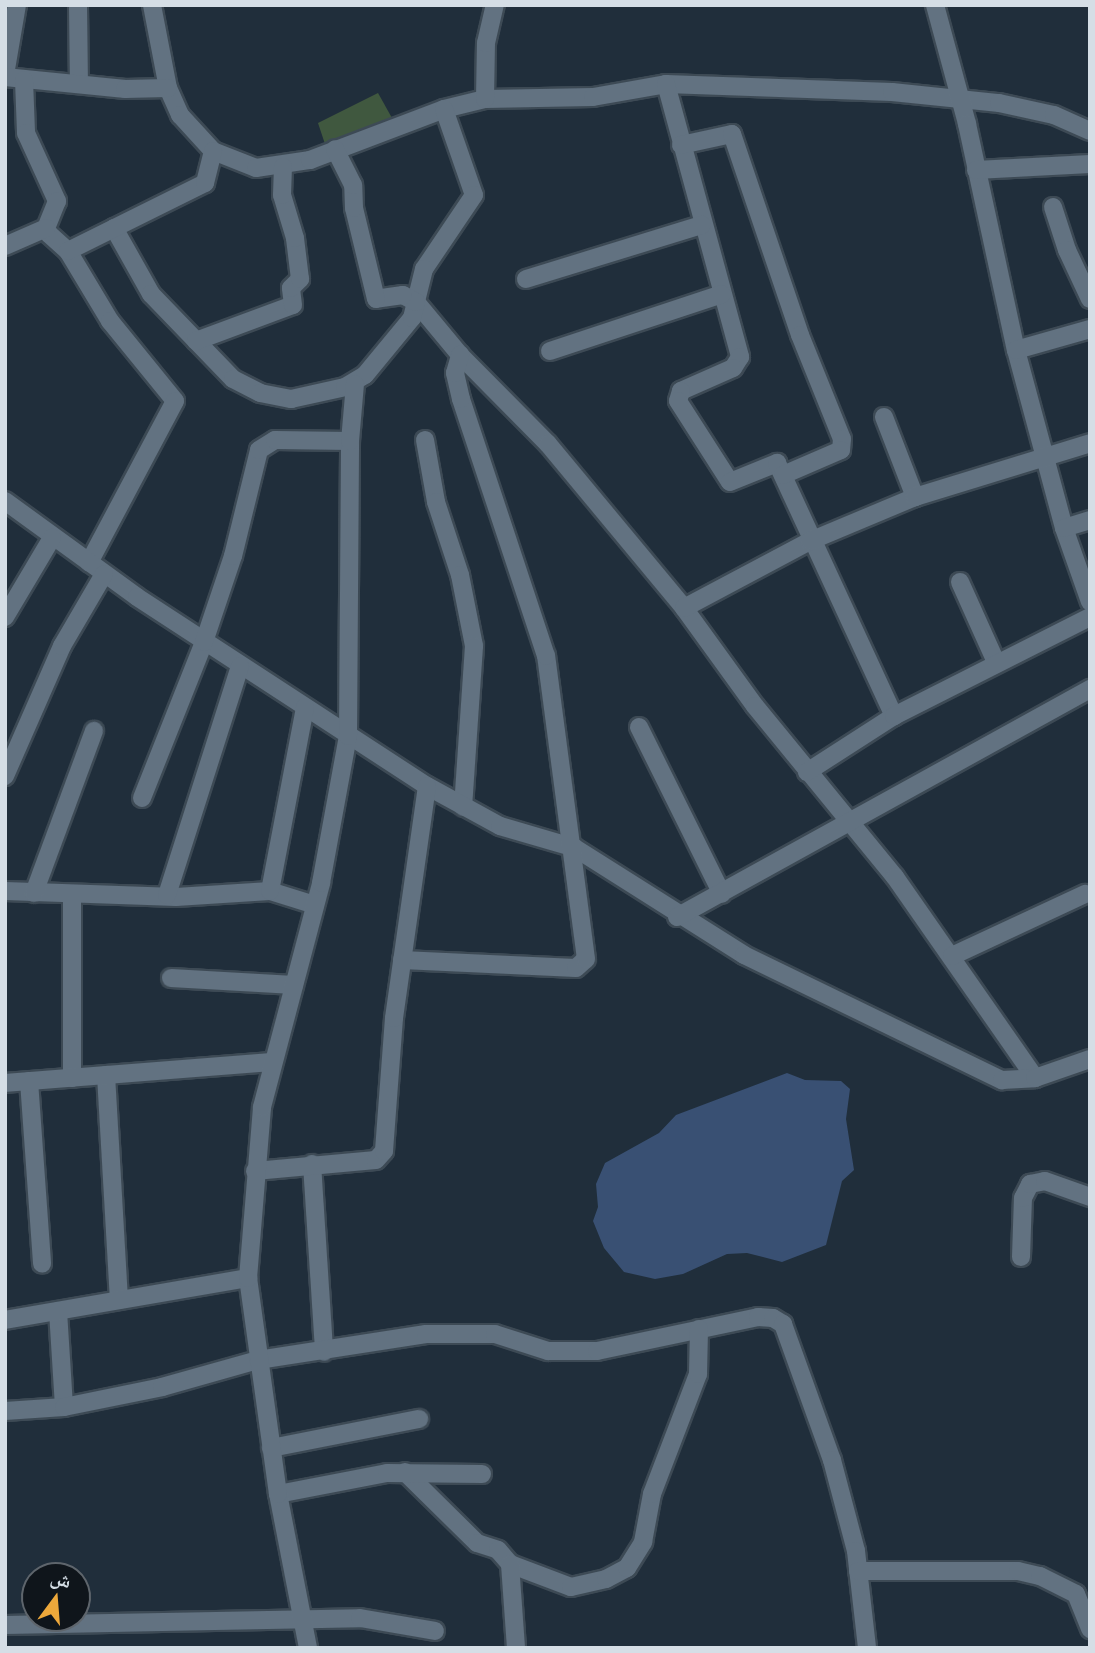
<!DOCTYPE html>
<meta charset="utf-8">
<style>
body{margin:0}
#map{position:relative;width:1095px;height:1653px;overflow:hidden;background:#202e3b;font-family:Raleway,"Noto Naskh Arabic",sans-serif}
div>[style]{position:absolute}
.green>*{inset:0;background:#40583f}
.water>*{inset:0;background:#395073}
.roads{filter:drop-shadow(2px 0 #3d4a55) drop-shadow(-2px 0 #3d4a55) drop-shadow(0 2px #3d4a55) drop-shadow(0 -2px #3d4a55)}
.minor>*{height:18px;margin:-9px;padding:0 9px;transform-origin:9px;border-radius:9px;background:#627281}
span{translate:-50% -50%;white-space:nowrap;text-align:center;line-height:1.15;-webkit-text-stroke:7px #0f151b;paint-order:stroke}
.frame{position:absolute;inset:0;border:7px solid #d5dee6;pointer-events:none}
.north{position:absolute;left:21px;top:1562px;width:70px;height:70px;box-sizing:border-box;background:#0f151b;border:2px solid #5e656c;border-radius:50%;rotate:16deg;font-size:19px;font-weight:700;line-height:28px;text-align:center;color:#d5dee6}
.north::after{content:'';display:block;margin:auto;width:24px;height:32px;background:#eda83b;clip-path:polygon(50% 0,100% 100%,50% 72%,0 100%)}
</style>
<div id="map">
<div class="green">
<div style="clip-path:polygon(378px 93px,392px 118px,325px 144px,318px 123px)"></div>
</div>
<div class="water">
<div style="clip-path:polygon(787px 1073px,805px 1080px,841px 1081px,850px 1089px,846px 1119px,854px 1170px,842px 1181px,826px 1245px,782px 1262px,747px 1253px,727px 1254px,683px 1274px,655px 1279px,624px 1272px,604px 1248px,593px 1221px,598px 1207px,596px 1184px,605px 1163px,659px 1133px,676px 1115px)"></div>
</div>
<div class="roads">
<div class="minor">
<div style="left:78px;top:5px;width:79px;rotate:89.3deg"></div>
<div style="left:152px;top:5px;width:85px;rotate:79.1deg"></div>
<div style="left:168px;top:88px;width:30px;rotate:66deg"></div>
<div style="left:180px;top:115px;width:49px;rotate:47.5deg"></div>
<div style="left:213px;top:151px;width:46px;rotate:21.6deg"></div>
<div style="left:256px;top:168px;width:55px;rotate:-8.4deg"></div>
<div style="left:310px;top:160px;width:143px;rotate:-20.8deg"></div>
<div style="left:444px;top:109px;width:42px;rotate:-13.7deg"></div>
<div style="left:485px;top:99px;width:108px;rotate:-1.1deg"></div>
<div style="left:593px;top:97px;width:74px;rotate:-10.1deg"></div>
<div style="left:666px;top:84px;width:226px;rotate:2deg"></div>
<div style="left:892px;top:92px;width:108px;rotate:5.9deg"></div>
<div style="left:999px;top:103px;width:56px;rotate:12.3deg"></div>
<div style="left:1054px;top:115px;width:39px;rotate:24deg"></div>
<div style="left:935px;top:5px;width:123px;rotate:74.9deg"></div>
<div style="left:967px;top:124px;width:231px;rotate:77.8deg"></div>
<div style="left:1016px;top:350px;width:184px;rotate:74.9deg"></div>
<div style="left:1064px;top:528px;width:78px;rotate:70.6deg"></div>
<div style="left:5px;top:75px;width:71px;rotate:-80.3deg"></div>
<div style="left:5px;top:77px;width:121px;rotate:5.7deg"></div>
<div style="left:125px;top:89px;width:43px;rotate:-1.3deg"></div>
<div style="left:24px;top:80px;width:53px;rotate:87.8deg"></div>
<div style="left:26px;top:133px;width:75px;rotate:65.5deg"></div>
<div style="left:57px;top:201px;width:29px;rotate:112deg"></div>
<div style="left:46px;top:228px;width:7px;rotate:63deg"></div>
<div style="left:49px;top:234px;width:25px;rotate:42deg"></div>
<div style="left:68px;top:251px;width:82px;rotate:59deg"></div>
<div style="left:110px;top:321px;width:103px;rotate:50.9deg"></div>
<div style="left:175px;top:401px;width:183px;rotate:118deg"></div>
<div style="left:666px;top:84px;width:283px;rotate:74.8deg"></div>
<div style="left:740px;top:357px;width:13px;rotate:122deg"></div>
<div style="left:733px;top:368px;width:57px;rotate:156.1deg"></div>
<div style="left:681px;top:391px;width:10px;rotate:107deg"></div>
<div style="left:678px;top:401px;width:96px;rotate:57.3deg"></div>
<div style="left:730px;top:482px;width:51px;rotate:-22deg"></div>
<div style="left:777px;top:463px;width:279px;rotate:65.2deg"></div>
<div style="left:485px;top:99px;width:56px;rotate:-89deg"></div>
<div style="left:486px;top:43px;width:39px;rotate:-77deg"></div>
<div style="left:444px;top:109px;width:91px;rotate:70.8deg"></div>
<div style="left:474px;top:195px;width:89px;rotate:124deg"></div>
<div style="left:424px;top:269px;width:34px;rotate:104deg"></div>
<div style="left:416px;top:302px;width:69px;rotate:50.3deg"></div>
<div style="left:460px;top:355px;width:125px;rotate:45.3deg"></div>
<div style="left:548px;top:444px;width:213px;rotate:50.3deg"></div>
<div style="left:684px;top:608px;width:121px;rotate:54.1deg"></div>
<div style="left:755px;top:706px;width:221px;rotate:50.7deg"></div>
<div style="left:895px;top:877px;width:245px;rotate:55.1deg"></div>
<div style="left:681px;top:145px;width:52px;rotate:-12.2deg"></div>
<div style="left:732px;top:134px;width:212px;rotate:71.3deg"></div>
<div style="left:800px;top:335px;width:112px;rotate:68deg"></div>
<div style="left:842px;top:439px;width:11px;rotate:95deg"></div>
<div style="left:841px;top:450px;width:63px;rotate:156.7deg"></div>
<div style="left:976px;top:170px;width:114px;rotate:-3deg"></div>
<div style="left:1053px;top:207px;width:45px;rotate:72deg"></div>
<div style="left:1067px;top:250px;width:54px;rotate:64.9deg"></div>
<div style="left:114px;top:228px;width:76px;rotate:60.7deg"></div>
<div style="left:151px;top:294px;width:118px;rotate:46deg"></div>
<div style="left:233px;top:379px;width:30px;rotate:27deg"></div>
<div style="left:260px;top:393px;width:32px;rotate:11deg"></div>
<div style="left:291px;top:399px;width:55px;rotate:-12.5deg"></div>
<div style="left:345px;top:387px;width:23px;rotate:-31deg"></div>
<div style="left:365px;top:375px;width:74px;rotate:-50.5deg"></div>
<div style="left:412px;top:318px;width:16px;rotate:-76deg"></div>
<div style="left:416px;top:302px;width:15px;rotate:-152deg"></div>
<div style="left:403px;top:295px;width:27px;rotate:172deg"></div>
<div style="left:376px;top:299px;width:94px;rotate:-103.6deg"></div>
<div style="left:354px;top:208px;width:23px;rotate:-92deg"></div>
<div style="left:353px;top:185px;width:40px;rotate:-116.6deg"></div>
<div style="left:5px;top:246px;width:45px;rotate:-23.7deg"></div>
<div style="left:68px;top:251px;width:153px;rotate:-26.4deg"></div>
<div style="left:205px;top:183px;width:33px;rotate:-76deg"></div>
<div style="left:526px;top:279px;width:184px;rotate:-17.1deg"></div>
<div style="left:196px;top:341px;width:103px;rotate:-20.4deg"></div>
<div style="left:293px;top:305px;width:17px;rotate:-97deg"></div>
<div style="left:291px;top:288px;width:13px;rotate:-45deg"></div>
<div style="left:300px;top:279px;width:41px;rotate:-97deg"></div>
<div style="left:295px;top:238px;width:45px;rotate:-106.8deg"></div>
<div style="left:282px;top:195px;width:28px;rotate:-88deg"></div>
<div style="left:1016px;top:350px;width:77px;rotate:-15.8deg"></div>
<div style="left:550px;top:351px;width:181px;rotate:-18.3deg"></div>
<div style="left:884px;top:417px;width:86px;rotate:68.8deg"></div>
<div style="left:425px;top:440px;width:63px;rotate:79.9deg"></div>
<div style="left:436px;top:502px;width:77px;rotate:71.8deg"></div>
<div style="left:460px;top:575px;width:72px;rotate:78.8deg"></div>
<div style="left:474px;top:646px;width:161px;rotate:93.9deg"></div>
<div style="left:5px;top:501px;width:163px;rotate:36deg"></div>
<div style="left:137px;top:597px;width:346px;rotate:33.1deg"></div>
<div style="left:427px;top:786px;width:83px;rotate:28.7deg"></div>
<div style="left:500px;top:826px;width:78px;rotate:16.3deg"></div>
<div style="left:575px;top:848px;width:200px;rotate:32.3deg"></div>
<div style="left:744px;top:955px;width:287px;rotate:25.9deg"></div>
<div style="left:1002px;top:1080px;width:33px;rotate:-3deg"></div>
<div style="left:1035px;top:1078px;width:58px;rotate:-19.1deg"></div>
<div style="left:1064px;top:528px;width:27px;rotate:-17deg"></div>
<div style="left:960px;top:582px;width:88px;rotate:65.8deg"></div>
<div style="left:684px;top:608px;width:143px;rotate:-28deg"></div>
<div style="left:810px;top:541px;width:114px;rotate:-22.7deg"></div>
<div style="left:915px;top:497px;width:183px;rotate:-17.1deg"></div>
<div style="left:5px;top:617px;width:92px;rotate:-59.3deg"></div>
<div style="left:639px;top:727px;width:186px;rotate:63.6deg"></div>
<div style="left:807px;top:772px;width:103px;rotate:-32.8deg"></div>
<div style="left:894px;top:716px;width:220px;rotate:-26.8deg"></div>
<div style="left:5px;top:776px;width:142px;rotate:-66.3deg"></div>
<div style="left:62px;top:646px;width:83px;rotate:-59.7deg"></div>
<div style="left:142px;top:798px;width:168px;rotate:-68.3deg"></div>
<div style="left:204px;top:642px;width:91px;rotate:-71.4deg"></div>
<div style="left:233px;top:556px;width:109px;rotate:-76.2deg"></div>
<div style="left:259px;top:450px;width:19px;rotate:-32deg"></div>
<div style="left:275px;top:440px;width:75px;rotate:0.8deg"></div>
<div style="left:5px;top:891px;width:171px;rotate:2deg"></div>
<div style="left:176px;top:897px;width:94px;rotate:-3.7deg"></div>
<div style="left:270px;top:891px;width:47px;rotate:17.3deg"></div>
<div style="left:270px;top:891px;width:187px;rotate:-79.2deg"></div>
<div style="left:34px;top:893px;width:173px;rotate:-69.7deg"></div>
<div style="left:72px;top:894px;width:184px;rotate:90deg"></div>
<div style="left:167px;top:895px;width:240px;rotate:-72.3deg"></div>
<div style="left:677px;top:917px;width:472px;rotate:-28.9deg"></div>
<div style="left:952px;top:956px;width:147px;rotate:-25deg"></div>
<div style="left:402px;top:960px;width:174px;rotate:2.6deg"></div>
<div style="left:576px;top:968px;width:13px;rotate:-42deg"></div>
<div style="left:586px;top:959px;width:306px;rotate:-97.5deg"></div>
<div style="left:546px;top:656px;width:271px;rotate:-108.3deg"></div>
<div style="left:461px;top:399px;width:27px;rotate:-103deg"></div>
<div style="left:455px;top:373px;width:19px;rotate:-74deg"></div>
<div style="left:171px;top:978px;width:123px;rotate:3.3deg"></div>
<div style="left:106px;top:1075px;width:225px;rotate:86.7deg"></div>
<div style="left:29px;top:1081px;width:183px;rotate:85.9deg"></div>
<div style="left:5px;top:1083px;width:268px;rotate:-4.5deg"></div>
<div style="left:312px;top:1164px;width:188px;rotate:86.3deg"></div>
<div style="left:255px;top:1171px;width:121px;rotate:-5.2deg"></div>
<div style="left:376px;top:1160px;width:12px;rotate:-48deg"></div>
<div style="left:384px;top:1151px;width:133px;rotate:-85.7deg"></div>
<div style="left:394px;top:1018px;width:234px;rotate:-81.9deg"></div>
<div style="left:1021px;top:1257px;width:59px;rotate:-88.1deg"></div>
<div style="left:1023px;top:1198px;width:16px;rotate:-63deg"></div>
<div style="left:1030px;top:1184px;width:15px;rotate:-11deg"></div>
<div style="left:1045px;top:1181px;width:48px;rotate:19.6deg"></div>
<div style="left:58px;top:1311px;width:96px;rotate:86.4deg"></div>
<div style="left:5px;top:1320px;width:247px;rotate:-9.8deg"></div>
<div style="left:5px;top:1411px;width:59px;rotate:-3.9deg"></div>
<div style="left:64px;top:1407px;width:100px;rotate:-11.5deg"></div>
<div style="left:162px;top:1387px;width:100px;rotate:-15.7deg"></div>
<div style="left:258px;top:1360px;width:170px;rotate:-8.8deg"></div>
<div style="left:426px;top:1334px;width:69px"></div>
<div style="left:495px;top:1334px;width:56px;rotate:17.8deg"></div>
<div style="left:548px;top:1351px;width:49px"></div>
<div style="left:597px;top:1351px;width:165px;rotate:-11.9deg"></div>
<div style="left:758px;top:1317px;width:15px;rotate:4deg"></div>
<div style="left:773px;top:1318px;width:12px;rotate:31deg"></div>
<div style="left:783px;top:1324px;width:145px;rotate:70.2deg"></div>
<div style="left:832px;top:1460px;width:94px;rotate:75.2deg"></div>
<div style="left:856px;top:1551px;width:98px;rotate:83.5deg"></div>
<div style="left:271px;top:1448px;width:151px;rotate:-11.1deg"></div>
<div style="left:405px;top:1472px;width:101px;rotate:44.6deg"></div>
<div style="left:477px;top:1543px;width:22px;rotate:18deg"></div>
<div style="left:498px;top:1550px;width:18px;rotate:49deg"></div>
<div style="left:510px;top:1564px;width:65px;rotate:20.7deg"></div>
<div style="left:571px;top:1587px;width:36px;rotate:-13deg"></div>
<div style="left:606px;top:1579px;width:24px;rotate:-28deg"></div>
<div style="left:627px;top:1568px;width:31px;rotate:-58deg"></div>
<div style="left:643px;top:1542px;width:49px;rotate:-79.4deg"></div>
<div style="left:652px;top:1494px;width:129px;rotate:-69deg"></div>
<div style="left:698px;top:1374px;width:45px;rotate:-88.7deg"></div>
<div style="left:278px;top:1494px;width:111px;rotate:-10.9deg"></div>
<div style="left:387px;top:1473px;width:95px;rotate:0.6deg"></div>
<div style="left:510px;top:1564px;width:84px;rotate:85.9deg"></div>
<div style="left:858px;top:1571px;width:160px"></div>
<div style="left:1018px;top:1571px;width:23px;rotate:13deg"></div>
<div style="left:1040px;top:1576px;width:40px;rotate:26.6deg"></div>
<div style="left:1076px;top:1594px;width:38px;rotate:68deg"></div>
<div style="left:5px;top:1625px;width:355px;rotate:-1.1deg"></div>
<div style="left:360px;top:1618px;width:76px;rotate:9.8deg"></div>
<div style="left:308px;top:1648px;width:157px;rotate:-101deg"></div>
<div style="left:278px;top:1494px;width:218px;rotate:-97.9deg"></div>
<div style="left:248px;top:1278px;width:172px;rotate:-85.3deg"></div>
<div style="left:262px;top:1107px;width:232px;rotate:-75.2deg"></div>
<div style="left:321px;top:883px;width:149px;rotate:-79.6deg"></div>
<div style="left:348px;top:736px;width:295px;rotate:-89.6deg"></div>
<div style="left:350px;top:441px;width:57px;rotate:-85deg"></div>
</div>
</div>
<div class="frame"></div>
<div class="north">ش</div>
</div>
